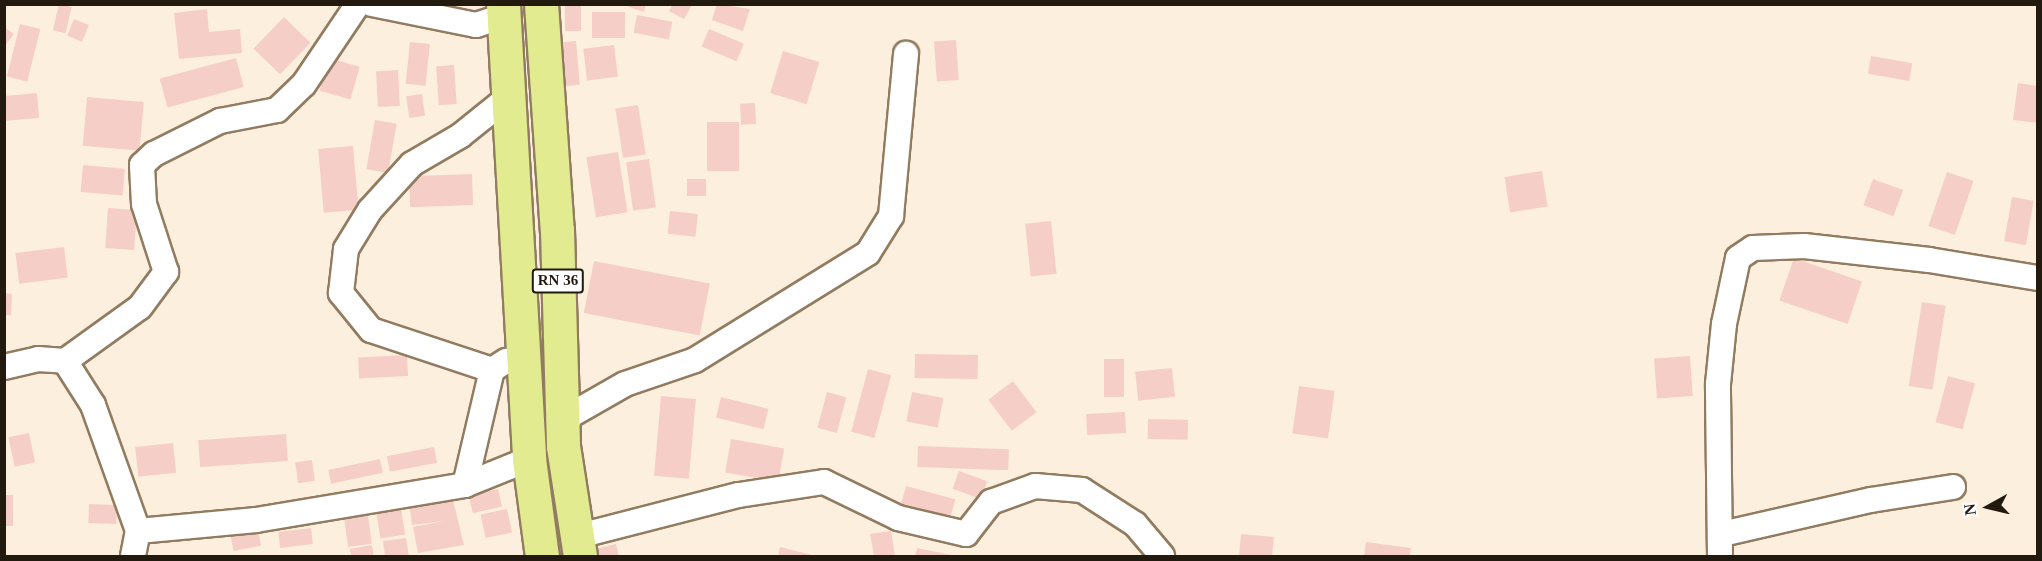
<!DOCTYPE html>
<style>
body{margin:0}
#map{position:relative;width:2042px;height:561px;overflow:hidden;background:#fdefdd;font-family:"Times New Roman",serif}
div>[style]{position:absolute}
.building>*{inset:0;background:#f6cec8;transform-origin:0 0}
.roads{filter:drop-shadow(2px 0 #917c61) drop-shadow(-2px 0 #917c61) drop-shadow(0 2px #917c61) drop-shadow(0 -2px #917c61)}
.minor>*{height:24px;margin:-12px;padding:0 12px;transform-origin:12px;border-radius:12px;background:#fff}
.primary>*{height:33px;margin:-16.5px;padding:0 16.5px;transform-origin:16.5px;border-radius:16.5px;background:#e2eb8f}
span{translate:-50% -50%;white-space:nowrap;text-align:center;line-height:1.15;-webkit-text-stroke:4.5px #fefffe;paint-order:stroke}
.shield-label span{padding:2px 4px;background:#fefffe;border:2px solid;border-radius:4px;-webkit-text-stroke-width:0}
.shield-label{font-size:15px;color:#22190f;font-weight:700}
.frame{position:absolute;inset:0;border:6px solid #22190f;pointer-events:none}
.north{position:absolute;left:1958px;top:477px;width:60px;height:60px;-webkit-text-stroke:4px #fefffe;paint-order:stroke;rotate:262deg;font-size:16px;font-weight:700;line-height:24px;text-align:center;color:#22190f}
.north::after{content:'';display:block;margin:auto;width:21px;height:27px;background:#22190f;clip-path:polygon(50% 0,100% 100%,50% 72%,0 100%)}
</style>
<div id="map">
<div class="building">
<div style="left:59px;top:4px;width:13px;height:27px;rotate:13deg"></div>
<div style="left:565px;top:4px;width:16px;height:27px"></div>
<div style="clip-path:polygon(620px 4px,646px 4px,644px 12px)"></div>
<div style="clip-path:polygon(673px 4px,690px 4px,692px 5px,684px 19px,669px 11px)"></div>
<div style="clip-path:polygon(717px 4px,750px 9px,743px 31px,712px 20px)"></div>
<div style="clip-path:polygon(207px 9px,209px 32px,240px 29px,242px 53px,179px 59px,174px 13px)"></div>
<div style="left:625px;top:12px;width:26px;height:33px;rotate:90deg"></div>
<div style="left:637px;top:15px;width:36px;height:18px;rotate:11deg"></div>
<div style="left:284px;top:17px;width:37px;height:44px;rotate:44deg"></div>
<div style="left:74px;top:19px;width:16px;height:18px;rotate:22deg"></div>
<div style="left:20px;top:24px;width:21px;height:54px;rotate:14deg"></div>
<div style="clip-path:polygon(4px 27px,14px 34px,4px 47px)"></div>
<div style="left:709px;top:29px;width:38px;height:19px;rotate:23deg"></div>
<div style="left:956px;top:40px;width:40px;height:22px;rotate:86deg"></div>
<div style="left:576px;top:41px;width:44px;height:16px;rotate:85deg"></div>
<div style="left:410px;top:42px;width:20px;height:42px;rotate:6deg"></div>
<div style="left:614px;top:45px;width:32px;height:31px;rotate:83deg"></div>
<div style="left:783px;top:51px;width:38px;height:44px;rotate:17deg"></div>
<div style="left:1871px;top:56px;width:42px;height:18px;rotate:10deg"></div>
<div style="left:236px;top:58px;width:30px;height:79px;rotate:75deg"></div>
<div style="left:329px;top:58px;width:32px;height:34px;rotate:16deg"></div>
<div style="left:454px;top:65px;width:39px;height:18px;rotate:86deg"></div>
<div style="left:398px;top:70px;width:36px;height:22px;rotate:87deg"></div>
<div style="clip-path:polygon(2018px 83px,2038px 86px,2038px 123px,2013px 120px)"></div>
<div style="left:37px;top:93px;width:25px;height:33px;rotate:85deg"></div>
<div style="left:422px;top:94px;width:22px;height:16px;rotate:82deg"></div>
<div style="left:87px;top:97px;width:57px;height:49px;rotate:5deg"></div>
<div style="left:755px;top:103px;width:21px;height:15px;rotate:87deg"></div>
<div style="left:638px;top:105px;width:50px;height:23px;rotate:81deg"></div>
<div style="left:375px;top:120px;width:22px;height:50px;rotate:10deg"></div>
<div style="left:707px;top:122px;width:32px;height:49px"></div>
<div style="left:353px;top:146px;width:64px;height:35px;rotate:85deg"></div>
<div style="left:618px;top:152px;width:61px;height:32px;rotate:81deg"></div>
<div style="left:649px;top:159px;width:49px;height:23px;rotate:82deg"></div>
<div style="left:83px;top:165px;width:42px;height:27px;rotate:5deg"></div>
<div style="left:1542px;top:171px;width:36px;height:38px;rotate:81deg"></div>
<div style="left:1947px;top:172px;width:28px;height:57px;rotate:19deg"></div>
<div style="left:472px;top:174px;width:31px;height:63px;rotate:88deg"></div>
<div style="left:687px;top:179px;width:19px;height:17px"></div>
<div style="left:1873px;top:179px;width:32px;height:28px;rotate:20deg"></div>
<div style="left:2012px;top:197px;width:22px;height:45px;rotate:10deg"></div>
<div style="left:108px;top:208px;width:29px;height:40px;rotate:4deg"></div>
<div style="left:670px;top:211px;width:28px;height:23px;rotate:6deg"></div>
<div style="left:1051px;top:221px;width:53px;height:26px;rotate:84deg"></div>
<div style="left:64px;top:247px;width:31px;height:49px;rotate:83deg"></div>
<div style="left:1794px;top:258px;width:72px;height:45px;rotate:19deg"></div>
<div style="left:594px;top:261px;width:118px;height:53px;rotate:11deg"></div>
<div style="clip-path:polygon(4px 293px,12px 294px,11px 315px,4px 315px)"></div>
<div style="left:1922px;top:302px;width:24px;height:85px;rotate:9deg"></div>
<div style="left:915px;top:354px;width:63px;height:24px;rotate:1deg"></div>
<div style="left:407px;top:355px;width:21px;height:49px;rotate:87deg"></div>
<div style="left:1690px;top:356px;width:40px;height:36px;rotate:86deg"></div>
<div style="left:1104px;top:359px;width:20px;height:38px"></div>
<div style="left:1172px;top:368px;width:29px;height:37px;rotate:84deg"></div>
<div style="left:868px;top:369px;width:24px;height:65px;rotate:15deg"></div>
<div style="left:1948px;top:376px;width:28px;height:48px;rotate:15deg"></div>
<div style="left:1013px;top:381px;width:39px;height:31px;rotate:53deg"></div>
<div style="left:1299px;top:386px;width:36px;height:48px;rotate:8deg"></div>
<div style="left:827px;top:392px;width:20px;height:37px;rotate:15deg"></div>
<div style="left:912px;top:392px;width:32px;height:30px;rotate:11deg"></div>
<div style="left:661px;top:396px;width:35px;height:80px;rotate:5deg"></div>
<div style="left:721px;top:397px;width:49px;height:21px;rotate:14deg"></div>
<div style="left:1125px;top:412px;width:21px;height:39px;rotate:87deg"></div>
<div style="left:1148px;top:419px;width:40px;height:20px;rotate:1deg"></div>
<div style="left:29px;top:433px;width:30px;height:21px;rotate:78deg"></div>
<div style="left:286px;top:434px;width:27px;height:88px;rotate:86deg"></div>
<div style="left:731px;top:439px;width:54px;height:34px;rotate:10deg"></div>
<div style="left:173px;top:443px;width:30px;height:38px;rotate:84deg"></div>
<div style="left:918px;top:446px;width:91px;height:21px;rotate:2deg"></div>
<div style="left:434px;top:447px;width:16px;height:48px;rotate:79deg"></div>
<div style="left:380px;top:459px;width:14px;height:53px;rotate:78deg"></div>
<div style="left:312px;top:460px;width:21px;height:17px;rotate:82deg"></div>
<div style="left:959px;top:471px;width:30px;height:19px;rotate:20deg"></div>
<div style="left:906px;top:486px;width:51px;height:24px;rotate:15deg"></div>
<div style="left:498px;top:489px;width:18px;height:30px;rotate:77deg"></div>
<div style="left:4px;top:495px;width:9px;height:31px"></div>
<div style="clip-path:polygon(452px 496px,464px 545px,418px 553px,413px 527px,444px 521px,412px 525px,409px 502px)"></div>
<div style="left:400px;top:502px;width:33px;height:25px;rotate:81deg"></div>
<div style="left:89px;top:504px;width:28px;height:19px;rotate:2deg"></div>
<div style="left:367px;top:509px;width:35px;height:24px;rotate:82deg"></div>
<div style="left:507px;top:509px;width:24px;height:27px;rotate:78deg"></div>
<div style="left:311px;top:528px;width:16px;height:33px;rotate:83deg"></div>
<div style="left:258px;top:530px;width:16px;height:28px;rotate:79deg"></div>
<div style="clip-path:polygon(891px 531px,895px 556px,874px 556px,870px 534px)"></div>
<div style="clip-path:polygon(1241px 534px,1274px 537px,1272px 556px,1239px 556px)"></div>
<div style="clip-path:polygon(406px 538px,409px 556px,385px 556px,383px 541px)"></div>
<div style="clip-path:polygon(1366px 542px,1411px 548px,1410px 556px,1364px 556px)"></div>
<div style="clip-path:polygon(616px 544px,619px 556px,593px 556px,591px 550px)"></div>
<div style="clip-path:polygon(372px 545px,374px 556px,351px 556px,350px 549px)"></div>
<div style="clip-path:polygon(780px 547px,816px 556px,778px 556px)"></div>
<div style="clip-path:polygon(917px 548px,952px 555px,952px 556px,915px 556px)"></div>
</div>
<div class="roads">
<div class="minor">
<div style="left:372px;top:4px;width:106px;rotate:11.4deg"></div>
<div style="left:476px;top:25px;width:29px;rotate:-18deg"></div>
<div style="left:65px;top:361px;width:92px;rotate:-35.8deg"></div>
<div style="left:140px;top:307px;width:44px;rotate:-53.4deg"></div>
<div style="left:166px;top:272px;width:71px;rotate:-107.9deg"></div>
<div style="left:144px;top:204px;width:39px;rotate:-93deg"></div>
<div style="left:142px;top:165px;width:16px;rotate:-43deg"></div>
<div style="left:154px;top:154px;width:74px;rotate:-26.6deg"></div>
<div style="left:220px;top:121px;width:58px;rotate:-10.9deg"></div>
<div style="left:277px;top:110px;width:37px;rotate:-44deg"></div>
<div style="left:304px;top:84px;width:97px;rotate:-56deg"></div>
<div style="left:4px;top:367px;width:35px;rotate:-13deg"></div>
<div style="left:38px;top:359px;width:27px;rotate:4deg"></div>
<div style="left:65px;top:361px;width:52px;rotate:57.5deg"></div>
<div style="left:93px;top:405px;width:134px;rotate:70.3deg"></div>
<div style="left:138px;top:531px;width:119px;rotate:-5.3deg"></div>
<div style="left:256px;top:520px;width:212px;rotate:-9.5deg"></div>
<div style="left:465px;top:485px;width:69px;rotate:-22.1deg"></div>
<div style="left:492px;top:370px;width:127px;rotate:-161.7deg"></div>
<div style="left:371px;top:330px;width:48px;rotate:-129deg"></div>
<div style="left:341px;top:293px;width:44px;rotate:-83.5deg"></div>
<div style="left:346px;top:249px;width:46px;rotate:-58.4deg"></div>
<div style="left:370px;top:210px;width:62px;rotate:-47.6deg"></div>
<div style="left:412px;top:164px;width:56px;rotate:-30.3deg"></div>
<div style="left:460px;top:136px;width:64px;rotate:-38.7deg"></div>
<div style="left:565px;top:435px;width:19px;rotate:-78deg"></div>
<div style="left:569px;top:416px;width:64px;rotate:-29.7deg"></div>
<div style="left:625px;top:384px;width:74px;rotate:-18.9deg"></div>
<div style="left:695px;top:360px;width:203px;rotate:-31.7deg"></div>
<div style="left:868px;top:253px;width:44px;rotate:-58.1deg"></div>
<div style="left:891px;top:216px;width:163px;rotate:-84.7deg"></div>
<div style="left:465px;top:485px;width:118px;rotate:-76.8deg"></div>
<div style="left:492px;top:370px;width:17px;rotate:-33deg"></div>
<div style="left:1722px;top:534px;width:153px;rotate:-12.9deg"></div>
<div style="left:1871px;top:500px;width:83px;rotate:-9deg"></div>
<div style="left:575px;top:537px;width:169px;rotate:-14.4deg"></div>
<div style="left:739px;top:495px;width:86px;rotate:-8.7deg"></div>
<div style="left:824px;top:482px;width:82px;rotate:25.9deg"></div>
<div style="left:898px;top:518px;width:70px;rotate:13.2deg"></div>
<div style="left:966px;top:534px;width:41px;rotate:-52deg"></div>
<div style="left:991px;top:502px;width:47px;rotate:-20deg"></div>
<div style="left:1035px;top:486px;width:47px;rotate:4.9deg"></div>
<div style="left:1082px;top:490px;width:63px;rotate:32.7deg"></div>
<div style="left:1135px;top:524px;width:42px;rotate:49.8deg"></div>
<div style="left:133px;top:556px;width:25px;rotate:-79deg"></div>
<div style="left:1720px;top:556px;width:172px;rotate:-90.7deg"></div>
<div style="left:1718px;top:384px;width:60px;rotate:-84.3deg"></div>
<div style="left:1724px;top:324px;width:67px;rotate:-78deg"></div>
<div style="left:1738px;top:258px;width:18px;rotate:-34deg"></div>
<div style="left:1753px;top:248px;width:51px;rotate:-2.2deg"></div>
<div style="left:1804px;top:246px;width:126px;rotate:6.4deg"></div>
<div style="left:1929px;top:260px;width:110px;rotate:9.4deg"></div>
</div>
<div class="primary">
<div style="left:503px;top:4px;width:456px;rotate:86.7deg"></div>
<div style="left:529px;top:459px;width:98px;rotate:82.4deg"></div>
<div style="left:541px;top:4px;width:227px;rotate:86deg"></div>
<div style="left:557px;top:230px;width:216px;rotate:88.4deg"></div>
<div style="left:563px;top:446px;width:111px;rotate:81.2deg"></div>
</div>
</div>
<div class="shield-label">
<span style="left:558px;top:281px">RN 36</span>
</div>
<div class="frame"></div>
<div class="north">N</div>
</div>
